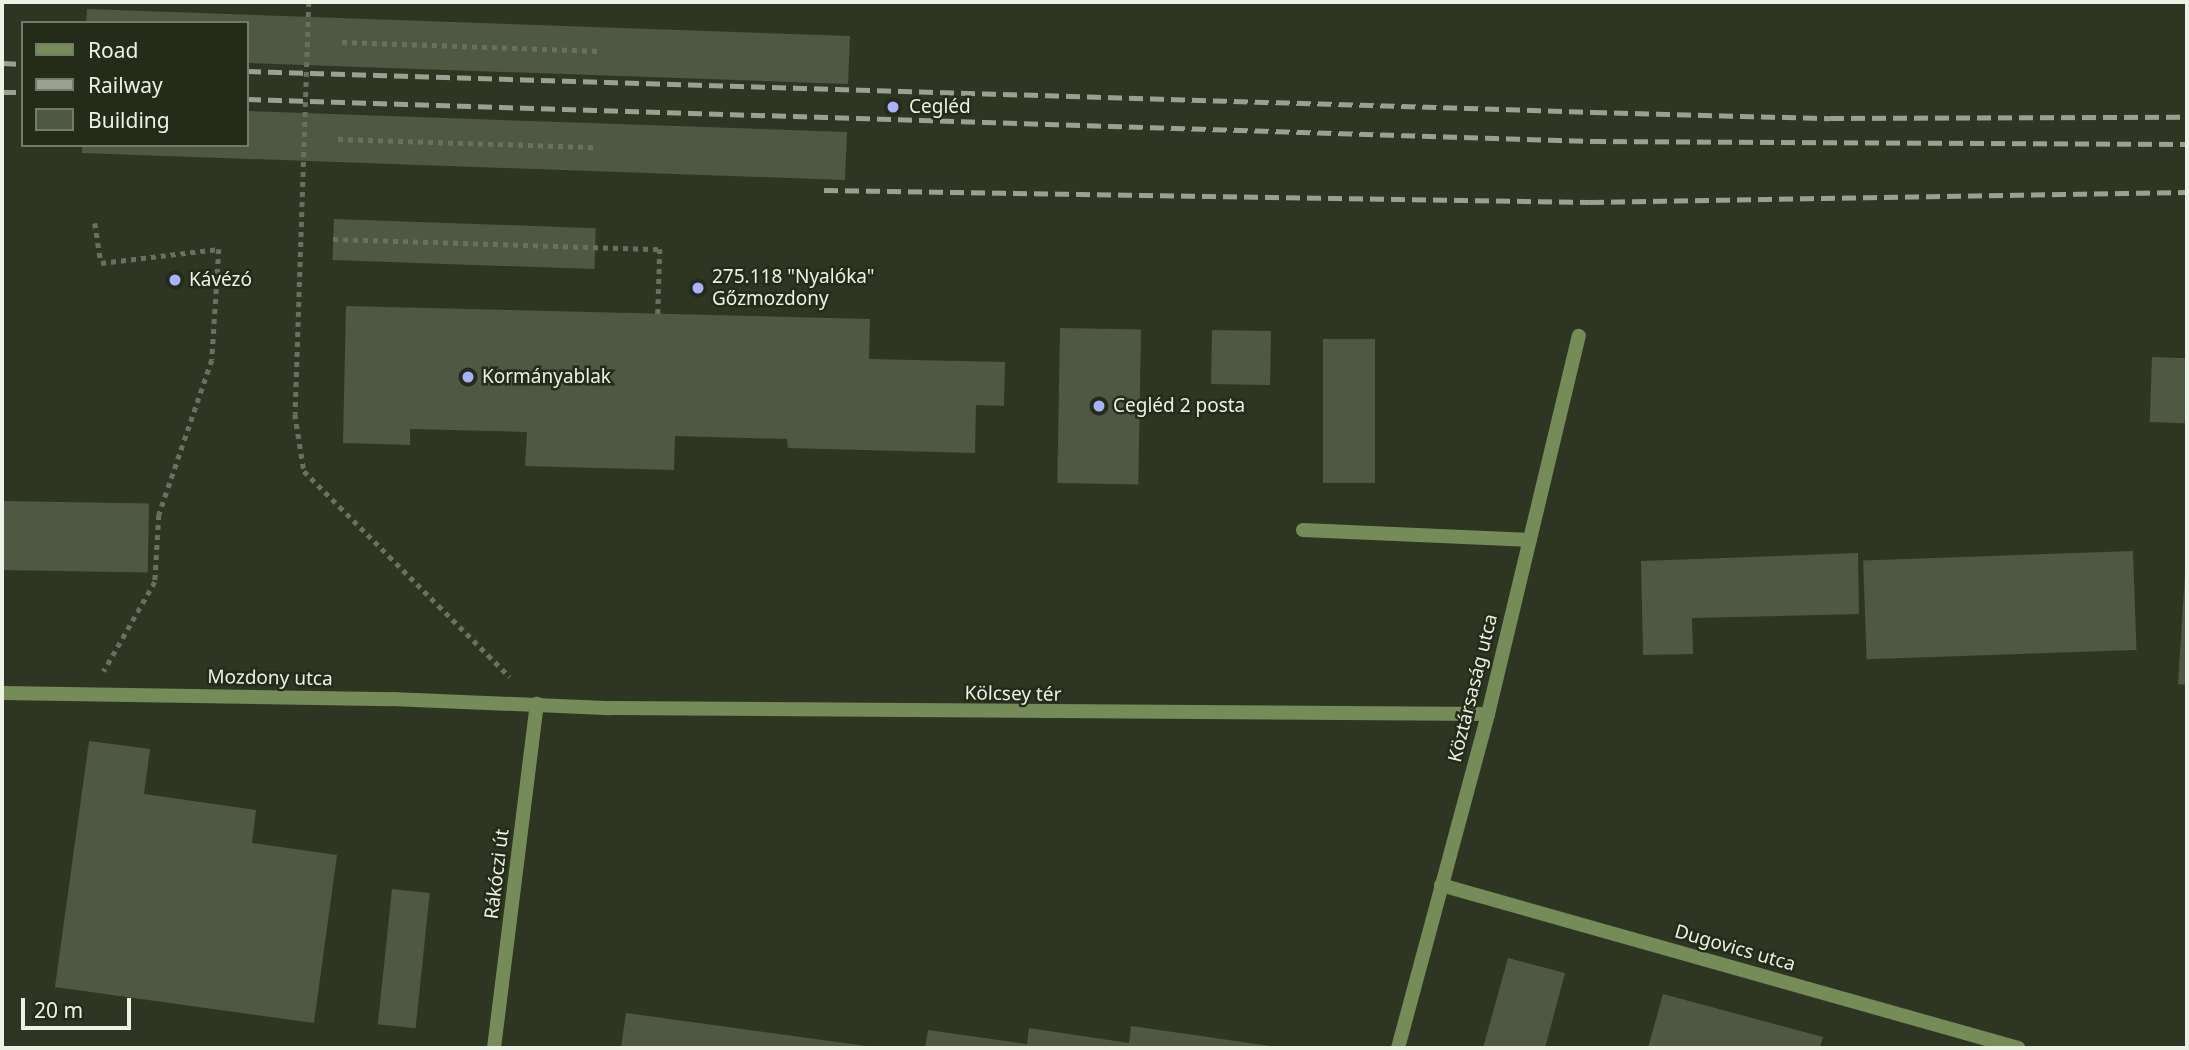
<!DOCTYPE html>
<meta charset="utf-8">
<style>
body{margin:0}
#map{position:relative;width:2189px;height:1050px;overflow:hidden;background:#2e3623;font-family:"Noto Sans",sans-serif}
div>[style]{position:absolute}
.building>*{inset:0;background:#4e5843;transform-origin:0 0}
.path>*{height:4.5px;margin-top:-2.25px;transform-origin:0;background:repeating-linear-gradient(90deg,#68705f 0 5px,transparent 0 10px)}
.service>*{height:14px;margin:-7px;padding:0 7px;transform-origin:7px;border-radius:7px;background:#758b58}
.minor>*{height:14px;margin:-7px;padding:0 7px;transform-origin:7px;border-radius:7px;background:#758b58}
.rail>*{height:5px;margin-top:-2.5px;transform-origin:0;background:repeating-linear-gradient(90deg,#9aa192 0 14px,transparent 0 21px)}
.dots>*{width:19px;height:19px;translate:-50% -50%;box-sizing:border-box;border:4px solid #242c19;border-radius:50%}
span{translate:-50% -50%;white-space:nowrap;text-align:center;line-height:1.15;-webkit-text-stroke:5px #242c19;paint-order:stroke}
.poi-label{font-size:19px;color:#ecf2e6}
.left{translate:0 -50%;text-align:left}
.street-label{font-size:19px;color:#ecf2e6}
.frame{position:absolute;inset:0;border:4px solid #ecf2e6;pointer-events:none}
.legend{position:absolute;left:21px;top:21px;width:228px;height:126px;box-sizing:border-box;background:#242c19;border:2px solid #747b6b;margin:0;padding:9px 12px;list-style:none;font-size:21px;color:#ecf2e6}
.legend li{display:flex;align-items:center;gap:14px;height:35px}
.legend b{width:35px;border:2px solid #747b6b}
.scale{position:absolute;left:21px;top:998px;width:110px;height:32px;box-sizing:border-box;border:4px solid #ecf2e6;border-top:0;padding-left:9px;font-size:21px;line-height:24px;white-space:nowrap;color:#ecf2e6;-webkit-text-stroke:5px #242c19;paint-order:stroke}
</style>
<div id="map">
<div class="building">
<div style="clip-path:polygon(87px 9px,850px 36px,848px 84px,247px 63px,247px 23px,86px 23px)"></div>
<div style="clip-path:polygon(247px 111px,847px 132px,845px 180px,82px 153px,82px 145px,247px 145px)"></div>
<div style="left:334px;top:219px;width:262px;height:41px;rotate:2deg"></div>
<div style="clip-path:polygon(346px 306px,870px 319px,869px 359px,1005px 362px,1004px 406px,976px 405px,975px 453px,788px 448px,787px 439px,675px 436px,674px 470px,525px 466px,527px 432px,410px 429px,410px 445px,343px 443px)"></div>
<div style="left:1060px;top:328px;width:81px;height:155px;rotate:1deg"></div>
<div style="left:1212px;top:330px;width:59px;height:54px;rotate:1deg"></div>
<div style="left:1323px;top:339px;width:52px;height:144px"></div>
<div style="left:2152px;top:357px;width:35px;height:65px;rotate:2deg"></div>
<div style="left:2px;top:501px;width:147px;height:69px;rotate:1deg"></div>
<div style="left:2133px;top:551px;width:99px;height:270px;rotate:88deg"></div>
<div style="clip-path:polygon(1858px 553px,1859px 614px,1692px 618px,1693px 654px,1643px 655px,1641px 561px)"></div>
<div style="clip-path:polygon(2185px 574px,2187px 574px,2187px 685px,2178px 684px)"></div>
<div style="clip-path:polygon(89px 741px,150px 749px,144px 794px,256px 810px,252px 843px,337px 855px,314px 1023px,55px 987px)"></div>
<div style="left:392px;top:889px;width:38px;height:136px;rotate:6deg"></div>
<div style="clip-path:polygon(1508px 958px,1565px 973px,1545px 1048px,1483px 1048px)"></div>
<div style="clip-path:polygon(1663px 994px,1823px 1037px,1820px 1048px,1648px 1048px)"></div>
<div style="clip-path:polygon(626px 1013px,874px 1047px,874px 1048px,621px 1048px)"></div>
<div style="clip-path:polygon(1131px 1026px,1285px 1048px,925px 1048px,928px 1030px,1027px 1044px,1029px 1028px,1129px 1043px)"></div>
</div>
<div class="path">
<div style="left:309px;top:2px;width:412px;rotate:91.9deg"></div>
<div style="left:295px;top:414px;width:58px;rotate:81deg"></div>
<div style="left:304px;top:471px;width:291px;rotate:45deg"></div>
<div style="left:342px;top:42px;width:259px;rotate:2deg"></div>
<div style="left:338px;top:139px;width:259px;rotate:1.8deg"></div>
<div style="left:95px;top:223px;width:40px;rotate:81.5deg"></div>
<div style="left:101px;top:263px;width:119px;rotate:-6.8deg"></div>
<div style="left:219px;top:249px;width:111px;rotate:93.6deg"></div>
<div style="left:212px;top:360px;width:164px;rotate:108.9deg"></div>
<div style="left:159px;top:515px;width:67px;rotate:93.4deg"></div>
<div style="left:155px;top:582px;width:103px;rotate:119.8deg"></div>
<div style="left:333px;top:239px;width:327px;rotate:1.8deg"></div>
<div style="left:660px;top:249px;width:65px;rotate:91.8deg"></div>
</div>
<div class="service">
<div style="left:1303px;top:530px;width:227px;rotate:2.5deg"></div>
</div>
<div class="minor">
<div style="left:2px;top:693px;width:390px;rotate:0.9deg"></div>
<div style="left:392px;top:699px;width:219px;rotate:2.4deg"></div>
<div style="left:611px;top:708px;width:877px;rotate:0.39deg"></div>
<div style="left:1441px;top:885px;width:600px;rotate:15.77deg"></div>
<div style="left:494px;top:1048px;width:347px;rotate:-82.9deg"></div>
<div style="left:1398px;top:1048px;width:346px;rotate:-74.9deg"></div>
<div style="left:1488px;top:714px;width:389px;rotate:-76.5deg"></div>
</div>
<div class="rail">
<div style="left:2px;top:63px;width:21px;rotate:3deg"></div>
<div style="left:247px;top:71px;width:1347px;rotate:1.74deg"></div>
<div style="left:1593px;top:112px;width:237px;rotate:1.5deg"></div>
<div style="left:1830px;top:118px;width:357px;rotate:-0.2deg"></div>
<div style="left:2px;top:92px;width:21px"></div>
<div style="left:247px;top:99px;width:1346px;rotate:1.79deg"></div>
<div style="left:1592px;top:141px;width:595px;rotate:0.29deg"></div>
<div style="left:824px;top:190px;width:766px;rotate:0.9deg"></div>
<div style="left:1590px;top:202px;width:597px;rotate:-0.96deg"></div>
</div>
<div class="dots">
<div style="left:893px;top:107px;background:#a7b1fc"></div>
<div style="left:175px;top:280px;background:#a7b1fc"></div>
<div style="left:698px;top:288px;background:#a7b1fc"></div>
<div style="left:468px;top:377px;background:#a7b1fc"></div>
<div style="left:1099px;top:406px;background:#a7b1fc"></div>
</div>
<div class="poi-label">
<span class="left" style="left:909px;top:107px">Cegléd</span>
<span class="left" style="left:712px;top:288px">275.118 "Nyalóka"<br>Gőzmozdony</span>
<span class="left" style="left:189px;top:280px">Kávézó</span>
<span class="left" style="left:482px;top:377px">Kormányablak</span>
<span class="left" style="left:1113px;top:406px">Cegléd 2 posta</span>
</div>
<div class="street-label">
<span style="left:270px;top:678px;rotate:1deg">Mozdony utca</span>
<span style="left:1473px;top:688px;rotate:-76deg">Köztársaság utca</span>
<span style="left:1013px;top:694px;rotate:1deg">Kölcsey tér</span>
<span style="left:497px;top:874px;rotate:-83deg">Rákóczi út</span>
<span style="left:1735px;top:948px;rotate:16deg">Dugovics utca</span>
</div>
<div class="frame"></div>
<ul class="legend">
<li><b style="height:9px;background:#758b58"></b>Road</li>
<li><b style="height:9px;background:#9aa192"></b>Railway</li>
<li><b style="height:19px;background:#4e5843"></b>Building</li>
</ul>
<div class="scale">20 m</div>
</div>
